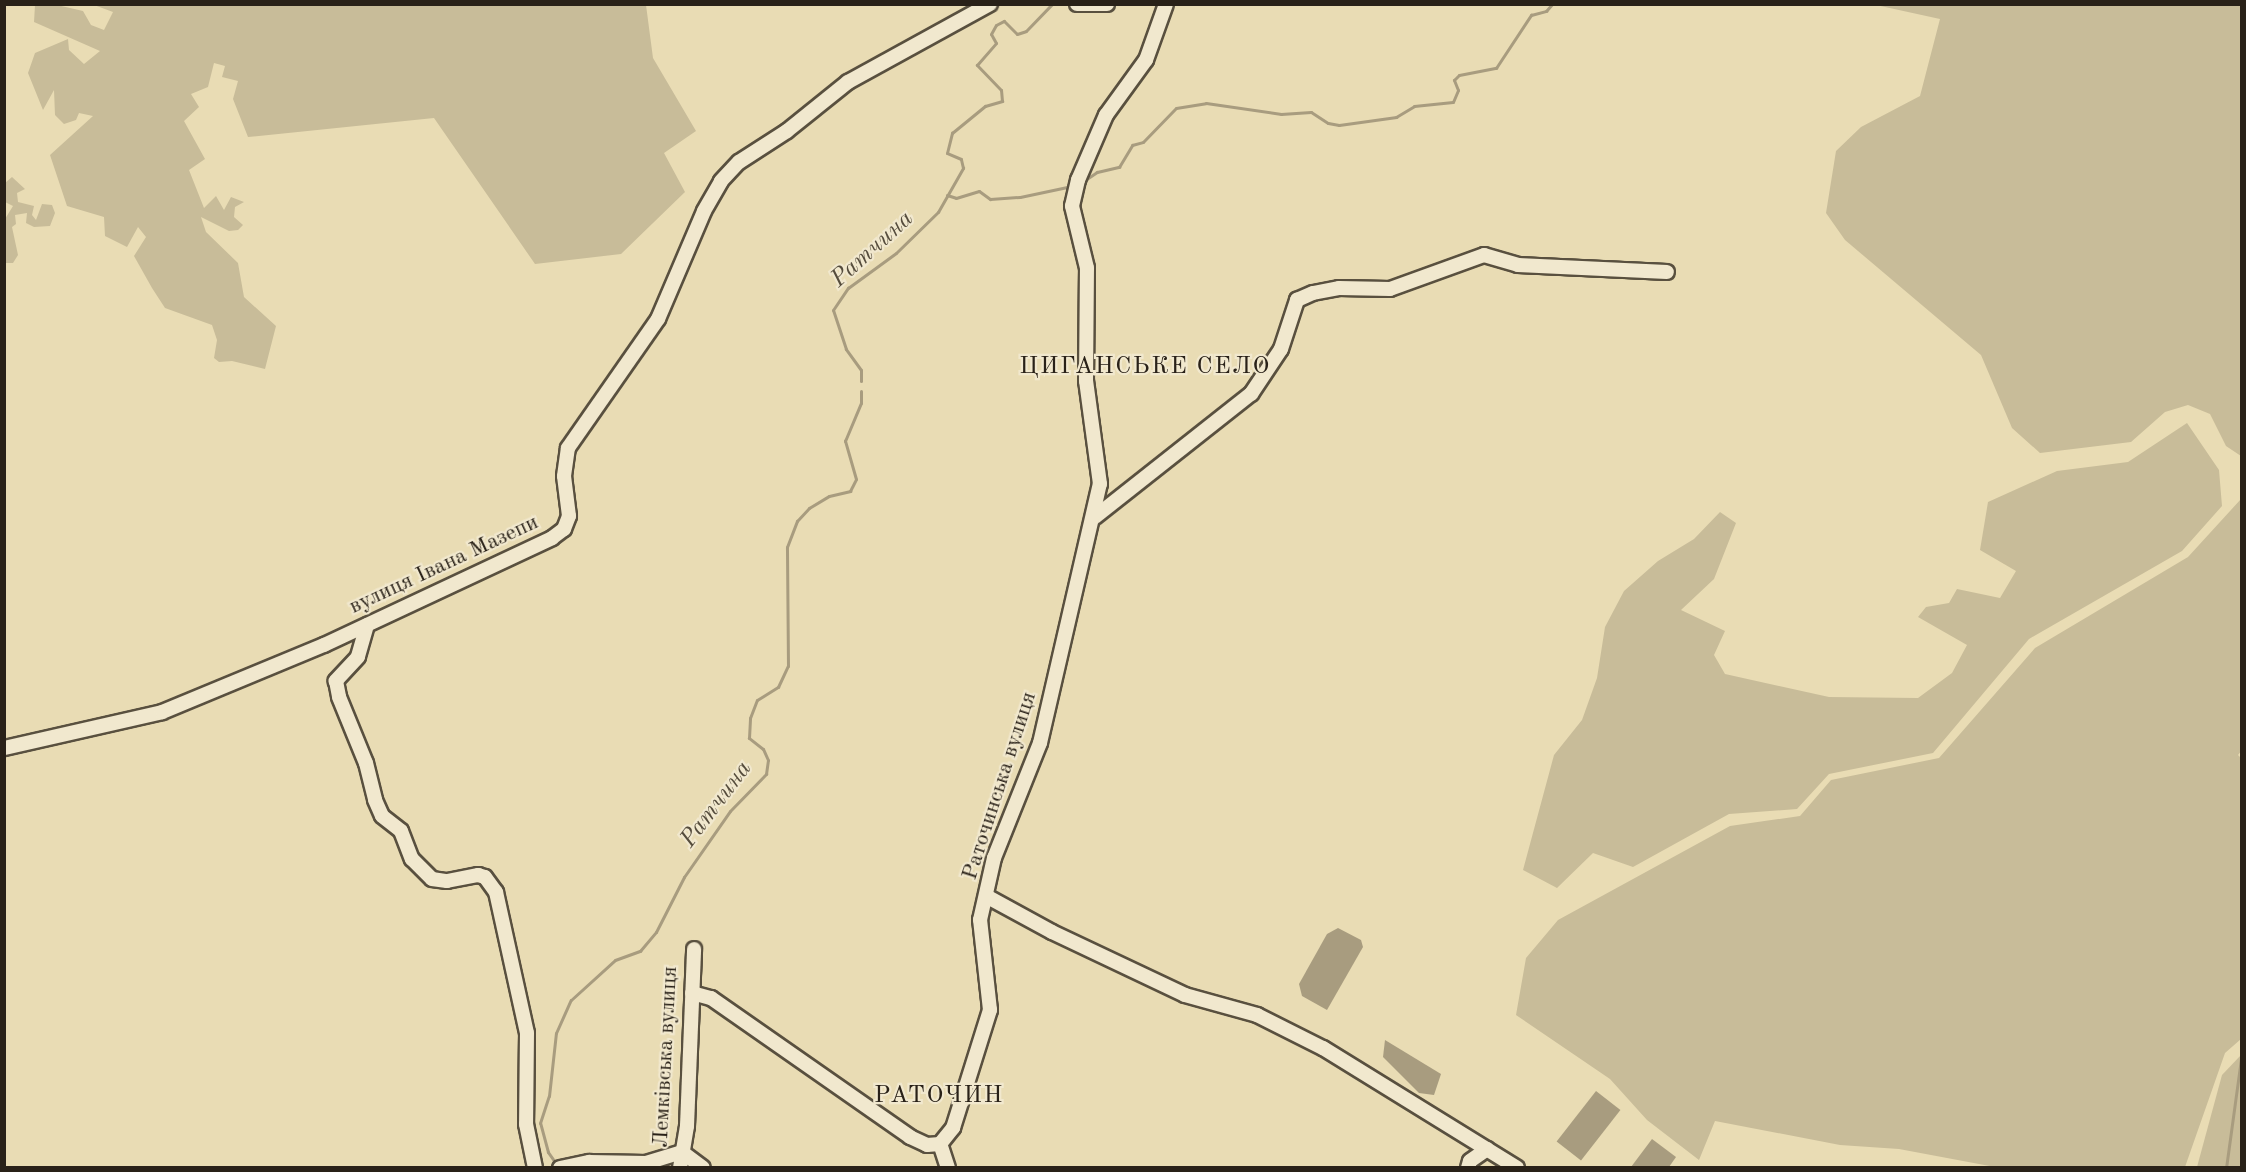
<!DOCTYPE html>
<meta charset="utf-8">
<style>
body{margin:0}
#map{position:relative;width:2246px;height:1172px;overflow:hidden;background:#e9dcb4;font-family:"Old Standard TT",serif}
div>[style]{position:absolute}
.green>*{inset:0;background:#c8bc99}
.water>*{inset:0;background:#a89c7f;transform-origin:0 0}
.stream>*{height:3px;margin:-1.5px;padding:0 1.5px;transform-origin:1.5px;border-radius:1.5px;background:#a89c7f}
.roads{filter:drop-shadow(2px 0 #59503f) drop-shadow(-2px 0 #59503f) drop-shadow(0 2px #59503f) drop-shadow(0 -2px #59503f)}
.minor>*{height:14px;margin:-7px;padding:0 7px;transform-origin:7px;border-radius:7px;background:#f1e8ce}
span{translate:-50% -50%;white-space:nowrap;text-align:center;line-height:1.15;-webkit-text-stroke:4.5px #f1e8ce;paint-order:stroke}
.street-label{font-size:22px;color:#292118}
.water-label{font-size:24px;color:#554c3c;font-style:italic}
.neighbourhood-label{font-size:24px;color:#292118;letter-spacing:1.5px}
.frame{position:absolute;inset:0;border:6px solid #292118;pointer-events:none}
</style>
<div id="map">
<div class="green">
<div style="clip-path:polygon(35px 5px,57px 5px,83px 11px,91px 25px,104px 30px,113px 12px,94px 5px,646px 5px,653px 58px,696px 131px,664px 153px,685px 192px,621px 254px,535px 264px,434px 118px,248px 137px,233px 99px,238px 81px,222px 77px,225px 66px,214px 63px,208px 87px,191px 94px,199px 107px,184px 121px,205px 159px,189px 170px,204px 208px,216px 196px,224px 210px,231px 197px,244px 202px,235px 207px,234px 217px,243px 225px,238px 230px,229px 231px,201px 217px,206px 232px,238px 263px,244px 297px,276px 326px,265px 369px,232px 361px,219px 362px,214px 358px,217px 340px,212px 325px,165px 308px,152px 288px,134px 256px,146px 237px,138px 227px,127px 247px,105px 236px,104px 217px,67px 206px,50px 155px,93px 116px,79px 113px,76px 120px,64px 124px,55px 115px,54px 90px,43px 110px,28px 73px,35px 53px,68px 39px,69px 50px,84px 64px,100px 51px,34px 22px)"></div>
<div style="clip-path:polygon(1876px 5px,2241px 5px,2241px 456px,2226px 446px,2210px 414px,2188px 405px,2165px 412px,2131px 442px,2040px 453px,2012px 428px,1981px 355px,1845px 240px,1826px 213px,1836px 151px,1861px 127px,1920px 96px,1940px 19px)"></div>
<div style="clip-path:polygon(12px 177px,25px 189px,17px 193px,18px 202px,34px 206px,32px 215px,36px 220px,42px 204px,52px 205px,55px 213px,50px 226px,34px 227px,26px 223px,27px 213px,15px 215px,16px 224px,12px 227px,18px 255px,13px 263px,5px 263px,5px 219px,13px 206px,5px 202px,5px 183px)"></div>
<div style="clip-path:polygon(2187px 423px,2219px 470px,2222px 506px,2182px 551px,2029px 639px,1933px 753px,1829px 774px,1797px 809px,1729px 814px,1633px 867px,1593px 853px,1557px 888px,1523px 870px,1554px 755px,1582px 720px,1597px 678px,1605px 627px,1624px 591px,1658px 561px,1694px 539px,1720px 512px,1736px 523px,1714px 579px,1681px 610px,1725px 631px,1714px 655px,1725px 674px,1829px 697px,1918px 698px,1952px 673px,1967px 645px,1918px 617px,1926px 607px,1949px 603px,1957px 589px,2000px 598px,2016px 571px,1980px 550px,1988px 502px,2057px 471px,2128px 462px)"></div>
<div style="clip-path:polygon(2241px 499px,2242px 750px,2238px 755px,2242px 759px,2241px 1039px,2225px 1053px,2185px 1167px,1995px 1167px,1899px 1149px,1840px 1145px,1715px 1121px,1699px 1160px,1647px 1120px,1610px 1079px,1516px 1015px,1526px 958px,1558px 920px,1730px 826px,1800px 816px,1831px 780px,1939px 758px,2035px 648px,2188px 557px)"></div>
<div style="clip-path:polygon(2241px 1055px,2241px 1167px,2197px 1167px,2222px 1075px)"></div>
</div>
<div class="water">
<div style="clip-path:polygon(1338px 928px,1361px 940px,1363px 947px,1327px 1010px,1302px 996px,1299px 984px,1327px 934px)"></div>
<div style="clip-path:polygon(1385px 1040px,1441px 1074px,1434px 1095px,1419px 1093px,1383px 1057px)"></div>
<div style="left:1596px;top:1091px;width:31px;height:64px;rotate:38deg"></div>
<div style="clip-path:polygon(1652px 1139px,1676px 1157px,1669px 1167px,1631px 1167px)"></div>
</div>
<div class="stream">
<div style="left:1082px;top:182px;width:18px;rotate:-34deg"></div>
<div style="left:1097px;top:172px;width:23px;rotate:-13deg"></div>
<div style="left:1119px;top:167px;width:26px;rotate:-59deg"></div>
<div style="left:1132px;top:145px;width:11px;rotate:-15deg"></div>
<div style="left:1143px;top:142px;width:47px;rotate:-45.9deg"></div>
<div style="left:1176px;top:108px;width:30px;rotate:-9deg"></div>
<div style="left:1206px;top:103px;width:76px;rotate:8.3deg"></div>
<div style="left:1281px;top:114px;width:30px;rotate:-4deg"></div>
<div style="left:1311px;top:112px;width:20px;rotate:33deg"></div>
<div style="left:1328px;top:123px;width:11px;rotate:10deg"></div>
<div style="left:1339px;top:125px;width:58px;rotate:-8deg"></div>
<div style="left:1396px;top:117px;width:21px;rotate:-31deg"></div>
<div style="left:1414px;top:106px;width:39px;rotate:-6deg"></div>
<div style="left:1453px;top:102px;width:13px;rotate:-67deg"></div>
<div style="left:1458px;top:90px;width:11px;rotate:-112deg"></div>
<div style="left:1454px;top:80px;width:7px;rotate:-45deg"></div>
<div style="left:1459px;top:75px;width:38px;rotate:-11deg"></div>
<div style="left:1496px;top:68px;width:64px;rotate:-56.6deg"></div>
<div style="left:1531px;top:15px;width:16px;rotate:-15deg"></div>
<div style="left:1546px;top:11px;width:9px;rotate:-49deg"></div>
<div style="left:947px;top:195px;width:9px;rotate:18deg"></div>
<div style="left:956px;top:198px;width:24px;rotate:-17deg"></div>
<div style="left:979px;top:191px;width:14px;rotate:36deg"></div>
<div style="left:990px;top:199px;width:30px;rotate:-4deg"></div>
<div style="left:1020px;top:197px;width:53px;rotate:-11.9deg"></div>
<div style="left:861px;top:381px;width:11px;rotate:-90deg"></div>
<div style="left:861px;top:370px;width:26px;rotate:-126deg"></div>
<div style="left:846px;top:349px;width:41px;rotate:-108.4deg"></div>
<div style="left:833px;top:310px;width:27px;rotate:-56deg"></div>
<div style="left:848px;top:288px;width:59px;rotate:-36.1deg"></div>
<div style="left:896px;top:253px;width:59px;rotate:-44.3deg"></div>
<div style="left:938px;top:212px;width:51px;rotate:-60.4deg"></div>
<div style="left:963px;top:168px;width:9px;rotate:-103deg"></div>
<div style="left:961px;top:159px;width:15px;rotate:-157deg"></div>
<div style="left:947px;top:153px;width:21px;rotate:-76deg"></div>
<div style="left:952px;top:133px;width:43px;rotate:-39.3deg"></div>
<div style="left:985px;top:106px;width:18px;rotate:-16deg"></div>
<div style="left:1002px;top:101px;width:11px;rotate:-95deg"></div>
<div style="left:1001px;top:90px;width:35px;rotate:-134deg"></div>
<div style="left:977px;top:65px;width:29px;rotate:-49deg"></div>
<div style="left:996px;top:43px;width:10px;rotate:-119deg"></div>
<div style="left:991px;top:34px;width:10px;rotate:-61deg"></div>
<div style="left:996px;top:25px;width:9px;rotate:-27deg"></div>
<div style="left:1004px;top:21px;width:18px;rotate:45deg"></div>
<div style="left:1017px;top:34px;width:9px;rotate:-18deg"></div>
<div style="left:1026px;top:31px;width:37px;rotate:-46deg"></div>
<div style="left:557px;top:1165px;width:16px;rotate:-125deg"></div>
<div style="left:548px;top:1152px;width:30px;rotate:-105deg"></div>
<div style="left:540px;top:1123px;width:28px;rotate:-72deg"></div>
<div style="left:549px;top:1096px;width:63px;rotate:-83.7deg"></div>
<div style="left:556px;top:1033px;width:36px;rotate:-66deg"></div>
<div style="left:571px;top:1000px;width:59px;rotate:-42.3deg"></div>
<div style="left:615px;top:960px;width:27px;rotate:-20deg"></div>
<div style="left:640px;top:951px;width:25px;rotate:-50deg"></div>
<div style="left:656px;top:932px;width:62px;rotate:-63deg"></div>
<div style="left:684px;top:877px;width:80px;rotate:-55.1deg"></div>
<div style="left:730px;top:811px;width:52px;rotate:-45.8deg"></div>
<div style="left:766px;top:774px;width:14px;rotate:-82deg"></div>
<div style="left:768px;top:760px;width:12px;rotate:-114deg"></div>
<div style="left:763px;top:749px;width:18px;rotate:-142deg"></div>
<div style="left:749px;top:738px;width:20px;rotate:-87deg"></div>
<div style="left:750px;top:718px;width:19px;rotate:-69deg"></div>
<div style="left:757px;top:700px;width:25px;rotate:-32deg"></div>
<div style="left:778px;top:687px;width:23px;rotate:-65deg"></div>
<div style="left:788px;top:666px;width:119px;rotate:-90.5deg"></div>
<div style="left:787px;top:547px;width:28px;rotate:-69deg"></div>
<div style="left:797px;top:521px;width:18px;rotate:-47deg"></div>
<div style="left:809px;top:508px;width:23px;rotate:-31deg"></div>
<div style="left:829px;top:496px;width:22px;rotate:-13deg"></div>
<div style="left:850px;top:491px;width:13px;rotate:-63deg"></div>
<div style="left:856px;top:479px;width:40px;rotate:-106deg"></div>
<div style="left:845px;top:441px;width:41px;rotate:-67.2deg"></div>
<div style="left:861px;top:403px;width:12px;rotate:-90deg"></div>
<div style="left:2226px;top:1168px;width:118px;rotate:-82.2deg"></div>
</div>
<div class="roads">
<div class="minor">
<div style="left:1077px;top:4px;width:30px"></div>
<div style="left:1095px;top:517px;width:199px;rotate:-38.3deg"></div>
<div style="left:1251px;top:394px;width:54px;rotate:-56.3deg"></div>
<div style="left:1281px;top:349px;width:52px;rotate:-71.9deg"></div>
<div style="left:1297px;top:300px;width:17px;rotate:-24deg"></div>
<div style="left:1313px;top:293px;width:26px;rotate:-11deg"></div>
<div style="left:1339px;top:288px;width:51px;rotate:1.1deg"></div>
<div style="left:1390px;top:289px;width:100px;rotate:-19.9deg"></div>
<div style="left:1484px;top:255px;width:35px;rotate:16deg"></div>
<div style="left:1518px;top:265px;width:149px;rotate:2.7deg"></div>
<div style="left:367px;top:625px;width:33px;rotate:106deg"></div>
<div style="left:358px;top:657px;width:33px;rotate:133deg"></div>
<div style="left:336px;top:681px;width:16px;rotate:79deg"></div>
<div style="left:339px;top:697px;width:71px;rotate:67.8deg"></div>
<div style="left:366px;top:763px;width:38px;rotate:76deg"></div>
<div style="left:375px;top:800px;width:17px;rotate:66deg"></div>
<div style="left:382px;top:816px;width:24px;rotate:38deg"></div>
<div style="left:401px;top:831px;width:30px;rotate:69deg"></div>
<div style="left:412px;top:859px;width:28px;rotate:45deg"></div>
<div style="left:432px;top:879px;width:15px;rotate:8deg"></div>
<div style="left:447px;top:881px;width:32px;rotate:-11deg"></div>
<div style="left:478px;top:875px;width:7px;rotate:16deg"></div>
<div style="left:485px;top:877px;width:19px;rotate:54deg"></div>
<div style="left:496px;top:892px;width:144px;rotate:77.6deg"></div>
<div style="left:527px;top:1033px;width:91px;rotate:90.6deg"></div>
<div style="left:526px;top:1124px;width:45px;rotate:78.4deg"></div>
<div style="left:4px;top:748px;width:162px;rotate:-12.8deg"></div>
<div style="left:162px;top:712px;width:175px;rotate:-22.5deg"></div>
<div style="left:324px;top:645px;width:252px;rotate:-25.1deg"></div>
<div style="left:552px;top:538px;width:15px;rotate:-37deg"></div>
<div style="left:564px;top:529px;width:14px;rotate:-69deg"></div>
<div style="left:569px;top:516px;width:40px;rotate:-97.1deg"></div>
<div style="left:564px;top:476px;width:28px;rotate:-82deg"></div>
<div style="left:568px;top:448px;width:157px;rotate:-55.1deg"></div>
<div style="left:658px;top:319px;width:117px;rotate:-66.9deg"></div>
<div style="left:704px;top:211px;width:34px;rotate:-60deg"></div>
<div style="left:721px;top:181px;width:26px;rotate:-47deg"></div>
<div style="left:739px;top:162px;width:57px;rotate:-32.9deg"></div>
<div style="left:787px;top:131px;width:78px;rotate:-38.8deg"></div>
<div style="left:848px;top:82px;width:162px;rotate:-28.8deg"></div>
<div style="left:986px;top:896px;width:75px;rotate:28.6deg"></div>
<div style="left:1052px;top:932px;width:147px;rotate:25.3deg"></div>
<div style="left:1185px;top:995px;width:75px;rotate:15.5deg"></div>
<div style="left:1257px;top:1015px;width:74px;rotate:26.6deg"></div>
<div style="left:1323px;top:1048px;width:228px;rotate:31.7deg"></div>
<div style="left:692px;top:993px;width:20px;rotate:15deg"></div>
<div style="left:711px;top:998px;width:243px;rotate:34.9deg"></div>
<div style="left:910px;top:1137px;width:19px;rotate:25deg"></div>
<div style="left:927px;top:1145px;width:13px;rotate:-4deg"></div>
<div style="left:560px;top:1168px;width:30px;rotate:-12deg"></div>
<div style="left:589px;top:1162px;width:57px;rotate:1deg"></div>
<div style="left:646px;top:1163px;width:38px;rotate:-17deg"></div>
<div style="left:682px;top:1152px;width:26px;rotate:37deg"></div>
<div style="left:680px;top:1168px;width:43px;rotate:-80.5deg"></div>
<div style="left:687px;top:1126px;width:177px;rotate:-87.7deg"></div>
<div style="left:948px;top:1168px;width:25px;rotate:-108deg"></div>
<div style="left:940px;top:1144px;width:21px;rotate:-51deg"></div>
<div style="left:953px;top:1128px;width:124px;rotate:-72.6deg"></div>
<div style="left:990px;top:1010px;width:91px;rotate:-96.3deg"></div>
<div style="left:980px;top:920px;width:64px;rotate:-77.3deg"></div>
<div style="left:994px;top:858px;width:124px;rotate:-68.2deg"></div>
<div style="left:1040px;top:743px;width:266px;rotate:-77deg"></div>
<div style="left:1100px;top:484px;width:104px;rotate:-97.7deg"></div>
<div style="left:1086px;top:381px;width:113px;rotate:-89.5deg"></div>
<div style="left:1087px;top:268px;width:64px;rotate:-103.6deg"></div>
<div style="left:1072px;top:206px;width:27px;rotate:-77deg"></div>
<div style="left:1078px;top:180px;width:71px;rotate:-66.7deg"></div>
<div style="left:1106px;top:115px;width:68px;rotate:-54deg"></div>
<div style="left:1146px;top:60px;width:59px;rotate:-70.3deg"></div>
<div style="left:1468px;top:1168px;width:7px;rotate:-74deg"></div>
<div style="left:1470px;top:1161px;width:21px;rotate:-35deg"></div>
</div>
</div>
<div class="street-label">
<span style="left:444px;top:565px;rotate:-25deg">вулиця Івана Мазепи</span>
<span style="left:1000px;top:786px;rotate:-72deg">Раточинська вулиця</span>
<span style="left:666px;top:1057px;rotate:-87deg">Лемківська вулиця</span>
</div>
<div class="water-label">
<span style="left:873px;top:250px;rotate:-42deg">Ратчина</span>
<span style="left:717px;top:805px;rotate:-53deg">Ратчина</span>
</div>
<div class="neighbourhood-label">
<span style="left:1145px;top:368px">ЦИГАНСЬКЕ СЕЛО</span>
<span style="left:939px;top:1097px">РАТОЧИН</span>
</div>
<div class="frame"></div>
</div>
